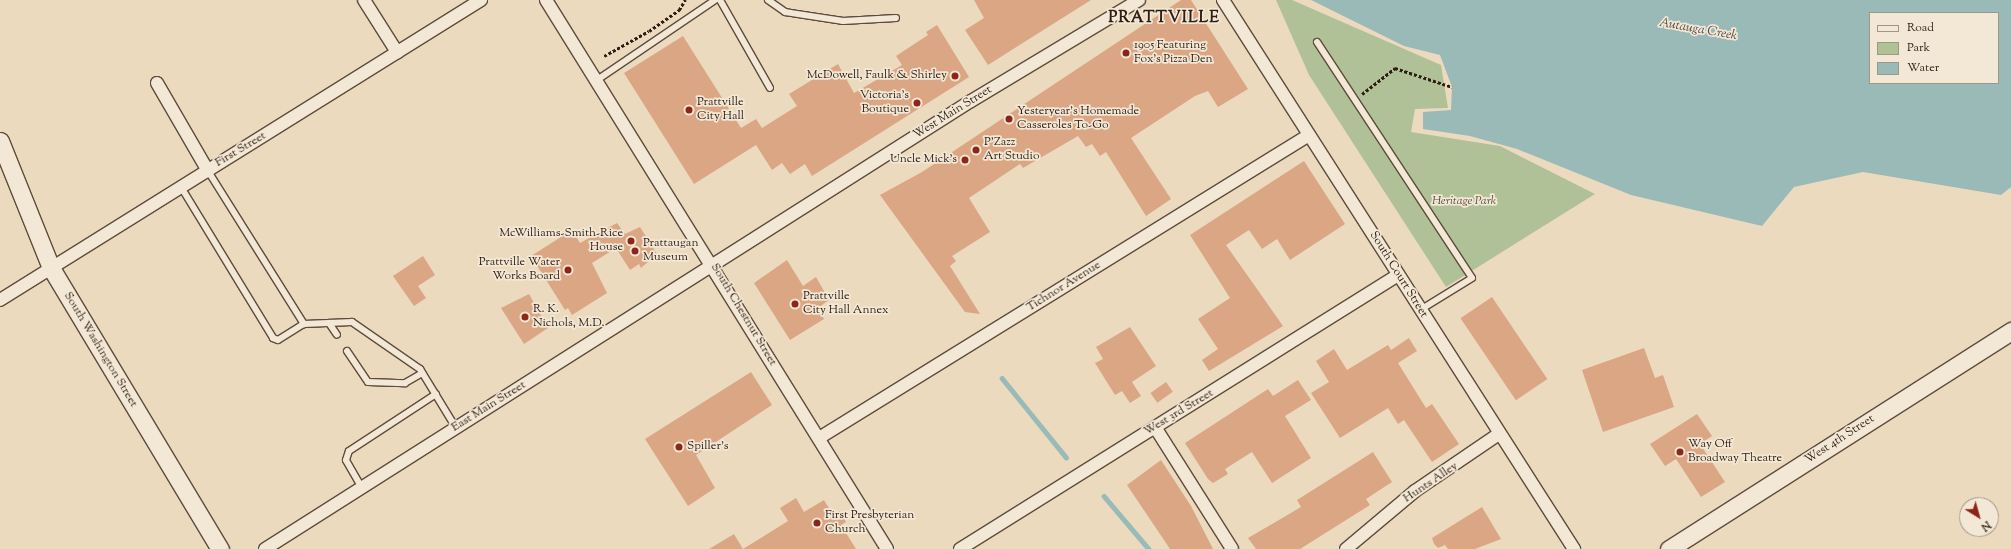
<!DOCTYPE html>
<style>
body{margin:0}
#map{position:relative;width:2011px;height:549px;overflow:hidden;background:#ecdabf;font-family:"Sorts Mill Goudy",serif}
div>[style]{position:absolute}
.green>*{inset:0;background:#b1c197}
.water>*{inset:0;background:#9abab8}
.stream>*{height:4.5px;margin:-2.25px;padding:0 2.25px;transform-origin:2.25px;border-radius:2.25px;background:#9abab8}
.building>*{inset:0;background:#daa684;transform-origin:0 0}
.path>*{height:2.5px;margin-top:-1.25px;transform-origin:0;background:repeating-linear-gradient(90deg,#2d1d12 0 3px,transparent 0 5px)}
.roads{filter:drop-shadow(1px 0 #5d4c3d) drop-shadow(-1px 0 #5d4c3d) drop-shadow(0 1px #5d4c3d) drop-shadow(0 -1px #5d4c3d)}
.service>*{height:6px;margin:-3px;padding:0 3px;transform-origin:3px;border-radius:3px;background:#f3e7d5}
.minor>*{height:12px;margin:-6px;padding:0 6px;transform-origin:6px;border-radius:6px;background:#f3e7d5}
.secondary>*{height:17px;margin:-8.5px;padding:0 8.5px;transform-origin:8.5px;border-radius:8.5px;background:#f3e7d5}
.dots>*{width:11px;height:11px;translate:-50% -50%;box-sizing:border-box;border:2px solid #f3e7d5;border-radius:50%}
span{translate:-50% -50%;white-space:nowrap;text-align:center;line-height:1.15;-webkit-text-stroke:3.5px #f3e7d5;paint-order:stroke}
.poi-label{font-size:12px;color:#2d1d12}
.left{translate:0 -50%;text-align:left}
.right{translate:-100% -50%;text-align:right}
.street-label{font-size:12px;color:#2d1d12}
.park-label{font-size:12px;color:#554e3a;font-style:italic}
.water-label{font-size:13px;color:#4e4c44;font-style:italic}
.district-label{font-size:16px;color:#2d1d12;font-weight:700;letter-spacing:1px}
.legend{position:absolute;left:1869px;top:12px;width:130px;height:72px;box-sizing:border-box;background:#f3e7d5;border:1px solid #a49687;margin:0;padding:5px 7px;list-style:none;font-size:12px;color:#2d1d12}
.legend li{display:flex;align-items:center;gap:8px;height:20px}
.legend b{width:20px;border:1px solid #a49687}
.north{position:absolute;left:1959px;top:497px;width:40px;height:40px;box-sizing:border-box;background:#f3e7d5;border:1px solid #a49687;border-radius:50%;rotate:143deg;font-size:11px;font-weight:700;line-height:16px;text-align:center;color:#2d1d12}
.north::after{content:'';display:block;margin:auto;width:14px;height:18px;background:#8f2418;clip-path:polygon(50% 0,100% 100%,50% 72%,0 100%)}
</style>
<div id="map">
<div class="green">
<div style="clip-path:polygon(1276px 0,1292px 0,1441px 65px,1448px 108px,1415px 109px,1411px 132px,1500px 146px,1595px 194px,1446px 287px,1309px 75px)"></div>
</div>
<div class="water">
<div style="clip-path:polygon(evenodd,1311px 0,2011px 0,2011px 187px,2001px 195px,1863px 172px,1794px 187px,1762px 226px,1631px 195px,1517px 149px,1470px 136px,1423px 129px,1423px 112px,1451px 110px,1452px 87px,1440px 55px,1404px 46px,1311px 0,1870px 13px,1998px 13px,1998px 83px,1870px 83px,1870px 13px)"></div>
</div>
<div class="stream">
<div style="left:1002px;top:378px;width:102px;rotate:51deg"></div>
<div style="left:1104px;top:496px;width:70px;rotate:49.7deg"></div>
</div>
<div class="building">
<div style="clip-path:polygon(974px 0,1091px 0,988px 65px,965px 30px,984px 18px)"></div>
<div style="clip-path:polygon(1181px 0,1191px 0,1248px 89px,1218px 107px,1208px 91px,1195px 96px,1131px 138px,1171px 199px,1146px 216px,1106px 152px,1100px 156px,1092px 144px,1086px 147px,1078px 136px,1023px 168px,1020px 164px,969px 198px,990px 232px,952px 256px,956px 261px,950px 266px,980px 314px,965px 312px,880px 195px,922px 172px)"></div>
<div style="clip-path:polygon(937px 25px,969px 77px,812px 176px,805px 164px,790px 174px,782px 163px,772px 170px,756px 145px,694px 184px,624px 73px,683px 36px,741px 128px,756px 119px,762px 128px,797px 106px,789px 94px,838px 64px,854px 93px,902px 65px,896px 56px,928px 35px,926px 32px)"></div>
<div style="clip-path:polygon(1304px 161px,1345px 224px,1290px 260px,1277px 239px,1262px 249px,1249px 230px,1226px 245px,1283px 326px,1209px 371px,1202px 360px,1218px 349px,1198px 319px,1230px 298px,1190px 235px)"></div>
<div style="clip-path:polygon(617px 223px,625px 234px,640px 227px,657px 254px,641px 268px,639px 264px,630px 270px,616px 248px,592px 263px,607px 293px,572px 315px,568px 308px,565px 310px,531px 256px,572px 230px,580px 243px)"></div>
<div style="clip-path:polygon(423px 256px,435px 275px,418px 286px,426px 298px,414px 306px,393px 276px)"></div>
<div style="clip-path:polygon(787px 260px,803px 286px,816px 277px,829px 300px,818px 308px,824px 319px,790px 340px,754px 283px)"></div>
<div style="clip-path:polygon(529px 294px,548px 328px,524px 344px,501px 308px)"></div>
<div style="left:1492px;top:297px;width:99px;height:38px;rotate:56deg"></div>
<div style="clip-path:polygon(1130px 327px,1156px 366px,1132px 382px,1141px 396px,1130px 403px,1122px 391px,1115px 395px,1095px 363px,1103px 359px,1096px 347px)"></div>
<div style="clip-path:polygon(1409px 338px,1417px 351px,1398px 363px,1426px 408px,1432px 404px,1459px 444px,1432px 462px,1404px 420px,1398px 424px,1388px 408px,1340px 438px,1311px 393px,1329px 382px,1316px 361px,1334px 349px,1347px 370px,1388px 345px,1391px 350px)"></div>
<div style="clip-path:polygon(1644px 348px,1655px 378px,1663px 375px,1674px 407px,1603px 432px,1582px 370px)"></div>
<div style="clip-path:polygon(751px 372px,772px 405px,696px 455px,715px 488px,688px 506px,645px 439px)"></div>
<div style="clip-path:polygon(1298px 380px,1311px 400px,1285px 416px,1311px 458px,1272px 483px,1252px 452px,1225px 469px,1228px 474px,1213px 483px,1208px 479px,1185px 443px,1268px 389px,1273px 396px)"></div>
<div style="left:1166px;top:382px;width:12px;height:19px;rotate:55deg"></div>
<div style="clip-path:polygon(1697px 414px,1712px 436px,1700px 444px,1725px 482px,1701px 497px,1676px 459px,1665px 466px,1650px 444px)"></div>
<div style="clip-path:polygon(1373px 452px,1392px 482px,1366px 499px,1370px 505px,1300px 549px,1256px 549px,1248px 538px,1301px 507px,1297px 500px)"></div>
<div style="clip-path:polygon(1161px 460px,1191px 506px,1213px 549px,1170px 549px,1127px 485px)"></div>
<div style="clip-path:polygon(796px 498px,804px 512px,824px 500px,833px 515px,840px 511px,846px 522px,841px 525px,856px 549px,743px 549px,788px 521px,780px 508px)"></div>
<div style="clip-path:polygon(1482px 507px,1501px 539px,1475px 549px,1448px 549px,1445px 545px,1438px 548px,1434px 544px,1432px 538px)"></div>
<div style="clip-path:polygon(734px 534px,743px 549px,709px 549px)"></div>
</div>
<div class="path">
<div style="left:604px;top:56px;width:51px;rotate:-29.1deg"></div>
<div style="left:649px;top:31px;width:37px;rotate:-35deg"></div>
<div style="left:679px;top:10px;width:12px;rotate:-59deg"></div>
<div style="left:1362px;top:94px;width:42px;rotate:-38.2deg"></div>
<div style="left:1395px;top:68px;width:60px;rotate:18.4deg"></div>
</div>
<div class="roads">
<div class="service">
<div style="left:720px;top:0;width:101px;rotate:60.4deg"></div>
<div style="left:768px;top:0;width:21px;rotate:35deg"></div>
<div style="left:785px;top:12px;width:59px;rotate:8.8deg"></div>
<div style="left:843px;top:21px;width:53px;rotate:-3.2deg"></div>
<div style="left:1317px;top:42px;width:282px;rotate:56.7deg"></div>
<div style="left:1472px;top:278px;width:61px;rotate:148.4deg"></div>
<div style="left:597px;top:80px;width:143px;rotate:-34.1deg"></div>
<div style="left:208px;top:171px;width:181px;rotate:57.9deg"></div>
<div style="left:181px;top:187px;width:177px;rotate:58.6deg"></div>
<div style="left:273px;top:338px;width:5px;rotate:22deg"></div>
<div style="left:278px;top:340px;width:31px;rotate:-32deg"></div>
<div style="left:304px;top:324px;width:48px;rotate:-2.4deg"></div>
<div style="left:352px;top:322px;width:83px;rotate:34.7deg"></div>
<div style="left:420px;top:369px;width:69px;rotate:58.6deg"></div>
<div style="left:329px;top:323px;width:14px;rotate:56deg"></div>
<div style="left:347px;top:351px;width:37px;rotate:56deg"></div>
<div style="left:368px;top:382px;width:37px;rotate:2deg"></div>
<div style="left:405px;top:383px;width:20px;rotate:-30deg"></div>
<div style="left:362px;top:488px;width:32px;rotate:-120deg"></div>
<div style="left:346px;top:460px;width:9px;rotate:-72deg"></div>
<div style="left:349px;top:451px;width:104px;rotate:-33.2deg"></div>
</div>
<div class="minor">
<div style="left:364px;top:0;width:62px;rotate:57.6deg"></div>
<div style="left:546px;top:0;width:646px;rotate:58.15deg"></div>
<div style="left:1223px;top:0;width:652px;rotate:57.41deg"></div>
<div style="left:157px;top:83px;width:102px;rotate:59.9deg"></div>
<div style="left:0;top:300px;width:567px;rotate:-31.95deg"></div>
<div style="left:1155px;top:427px;width:144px;rotate:57.7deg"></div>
<div style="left:819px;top:438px;width:576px;rotate:-31.73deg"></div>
<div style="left:265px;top:549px;width:836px;rotate:-32.4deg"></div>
<div style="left:971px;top:101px;width:196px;rotate:-31deg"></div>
<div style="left:960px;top:549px;width:517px;rotate:-32.03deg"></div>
<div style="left:1346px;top:549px;width:90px;rotate:-40deg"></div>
<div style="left:1415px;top:491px;width:102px;rotate:-34.2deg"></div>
</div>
<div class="secondary">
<div style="left:0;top:141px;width:137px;rotate:68.1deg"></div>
<div style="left:51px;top:268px;width:328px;rotate:59deg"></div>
<div style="left:1669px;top:549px;width:406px;rotate:-32.5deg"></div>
</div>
</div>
<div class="dots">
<div style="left:1126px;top:53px;background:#8f2418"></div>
<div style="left:955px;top:76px;background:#8f2418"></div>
<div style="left:917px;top:103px;background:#8f2418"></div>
<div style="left:689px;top:110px;background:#8f2418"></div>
<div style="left:1009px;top:119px;background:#8f2418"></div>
<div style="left:976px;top:150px;background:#8f2418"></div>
<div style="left:965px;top:160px;background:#8f2418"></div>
<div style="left:631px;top:241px;background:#8f2418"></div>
<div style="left:635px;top:251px;background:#8f2418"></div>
<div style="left:568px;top:270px;background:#8f2418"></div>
<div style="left:795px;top:304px;background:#8f2418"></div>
<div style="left:525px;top:317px;background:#8f2418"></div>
<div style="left:679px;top:447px;background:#8f2418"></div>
<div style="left:1680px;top:452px;background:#8f2418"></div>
<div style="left:817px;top:523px;background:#8f2418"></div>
</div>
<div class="poi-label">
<span class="left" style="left:1134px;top:53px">1905 Featuring<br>Fox's Pizza Den</span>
<span class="right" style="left:947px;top:76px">McDowell, Faulk &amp; Shirley</span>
<span class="right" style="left:909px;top:103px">Victoria's<br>Boutique</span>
<span class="left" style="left:697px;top:110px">Prattville<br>City Hall</span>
<span class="left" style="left:1017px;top:119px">Yesteryear's Homemade<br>Casseroles To-Go</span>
<span class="left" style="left:984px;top:150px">P'Zazz<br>Art Studio</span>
<span class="right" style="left:957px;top:160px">Uncle Mick's</span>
<span class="right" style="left:623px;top:241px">McWilliams-Smith-Rice<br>House</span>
<span class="left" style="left:643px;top:251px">Prattaugan<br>Museum</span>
<span class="right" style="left:560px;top:270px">Prattville Water<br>Works Board</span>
<span class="left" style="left:803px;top:304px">Prattville<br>City Hall Annex</span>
<span class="left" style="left:533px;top:317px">R. K.<br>Nichols, M.D.</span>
<span class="left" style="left:1688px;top:452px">Way Off<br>Broadway Theatre</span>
<span class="left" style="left:687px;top:447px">Spiller's</span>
<span class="left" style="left:825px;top:523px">First Presbyterian<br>Church</span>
</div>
<div class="street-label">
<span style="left:953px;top:113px;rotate:-32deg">West Main Street</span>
<span style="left:241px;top:150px;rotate:-31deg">First Street</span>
<span style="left:1398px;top:275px;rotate:58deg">South Court Street</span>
<span style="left:1064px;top:287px;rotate:-32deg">Tichnor Avenue</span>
<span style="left:743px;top:315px;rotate:59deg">South Chestnut Street</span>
<span style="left:100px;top:350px;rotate:59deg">South Washington Street</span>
<span style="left:489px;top:407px;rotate:-32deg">East Main Street</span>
<span style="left:1179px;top:413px;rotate:-31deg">West 3rd Street</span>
<span style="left:1840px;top:440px;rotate:-33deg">West 4th Street</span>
<span style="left:1431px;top:483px;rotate:-34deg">Hunts Alley</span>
</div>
<div class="park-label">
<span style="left:1464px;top:202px">Heritage Park</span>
</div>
<div class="water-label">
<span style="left:1698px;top:30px;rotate:10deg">Autauga Creek</span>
</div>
<div class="district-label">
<span style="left:1164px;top:19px">PRATTVILLE</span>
</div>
<ul class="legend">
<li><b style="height:5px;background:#f3e7d5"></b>Road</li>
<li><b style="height:11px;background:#b1c197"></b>Park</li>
<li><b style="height:11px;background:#9abab8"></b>Water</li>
</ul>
<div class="north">N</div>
</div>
